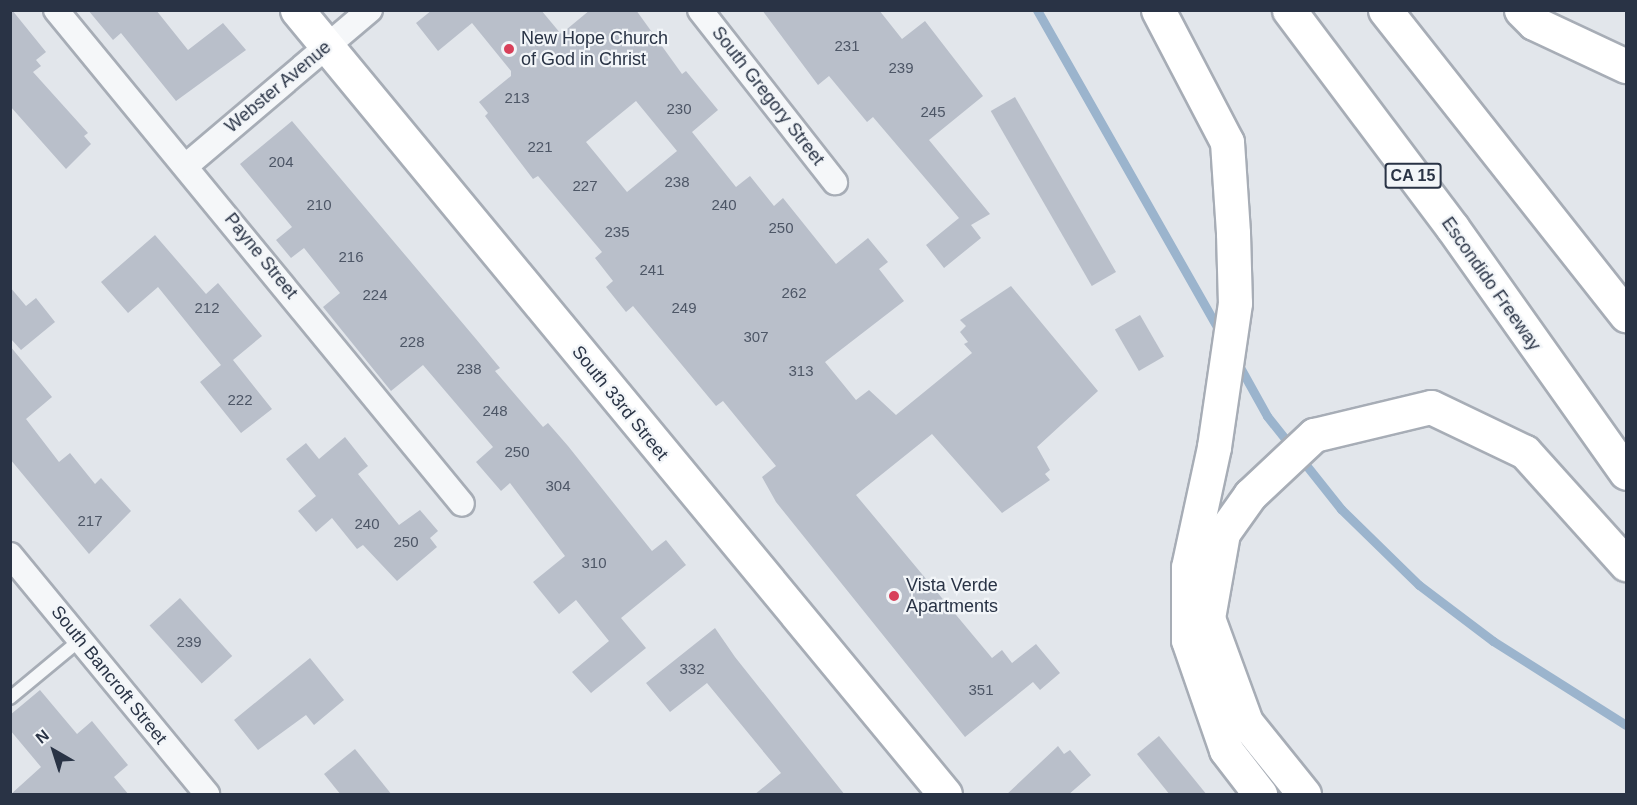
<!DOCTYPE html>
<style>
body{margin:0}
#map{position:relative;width:1637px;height:805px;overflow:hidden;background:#e2e6eb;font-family:Helvetica,sans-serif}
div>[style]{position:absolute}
.stream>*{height:9px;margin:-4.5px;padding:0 4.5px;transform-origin:4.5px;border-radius:4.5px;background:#9bb4cd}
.building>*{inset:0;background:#b9bfca;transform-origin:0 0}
.roads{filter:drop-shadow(2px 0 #a7adb6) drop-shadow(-2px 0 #a7adb6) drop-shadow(0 2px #a7adb6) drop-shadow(0 -2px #a7adb6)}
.lane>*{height:12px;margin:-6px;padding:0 6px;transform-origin:6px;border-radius:6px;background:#f5f7f9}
.street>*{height:24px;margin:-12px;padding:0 12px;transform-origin:12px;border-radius:12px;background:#f5f7f9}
.secondary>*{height:33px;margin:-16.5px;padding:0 16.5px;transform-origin:16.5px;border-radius:16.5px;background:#fff}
.highway>*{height:33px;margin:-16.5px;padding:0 16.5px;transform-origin:16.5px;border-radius:16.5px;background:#fff}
.dots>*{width:16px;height:16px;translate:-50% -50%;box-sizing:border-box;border:3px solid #f2f5f8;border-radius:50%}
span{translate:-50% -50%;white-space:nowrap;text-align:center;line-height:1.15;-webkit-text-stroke:4.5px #f2f5f8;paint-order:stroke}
.number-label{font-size:15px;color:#4d5666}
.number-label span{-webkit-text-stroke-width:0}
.shield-label span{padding:2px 4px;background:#f2f5f8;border:2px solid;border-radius:4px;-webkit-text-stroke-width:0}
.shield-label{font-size:16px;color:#293345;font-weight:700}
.poi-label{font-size:18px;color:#293345}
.left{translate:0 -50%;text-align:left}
.street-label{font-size:18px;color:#293345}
.frame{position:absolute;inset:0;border:12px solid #293345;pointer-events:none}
.north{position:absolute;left:24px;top:721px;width:60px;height:60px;-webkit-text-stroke:4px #f2f5f8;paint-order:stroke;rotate:321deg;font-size:16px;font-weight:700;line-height:24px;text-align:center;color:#293345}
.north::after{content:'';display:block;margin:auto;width:21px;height:27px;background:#293345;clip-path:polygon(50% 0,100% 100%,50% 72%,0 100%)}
</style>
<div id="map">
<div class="stream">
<div style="left:1037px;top:10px;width:373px;rotate:60.4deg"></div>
<div style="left:1237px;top:362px;width:62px;rotate:60.9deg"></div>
<div style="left:1267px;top:416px;width:119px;rotate:51.5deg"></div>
<div style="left:1341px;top:509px;width:109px;rotate:44.3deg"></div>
<div style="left:1419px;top:585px;width:93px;rotate:37.1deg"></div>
<div style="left:1493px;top:641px;width:157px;rotate:32.3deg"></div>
</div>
<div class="building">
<div style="clip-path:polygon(12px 10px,46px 52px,36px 60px,41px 66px,33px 72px,88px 133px,84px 136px,91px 144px,66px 169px,10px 106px)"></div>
<div style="clip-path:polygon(88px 10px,156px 10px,188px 50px,223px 23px,246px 50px,176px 101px,121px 33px,113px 40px)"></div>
<div style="clip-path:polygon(evenodd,432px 10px,541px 10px,561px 34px,590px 10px,636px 10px,682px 74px,686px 71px,718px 110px,692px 132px,736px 187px,750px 176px,774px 206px,783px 198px,836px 264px,868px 238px,888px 262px,879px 269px,904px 301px,825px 362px,856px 400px,869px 390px,896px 415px,972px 353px,964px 344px,968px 342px,960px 332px,966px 326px,960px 320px,1011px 286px,1098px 391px,1037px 447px,1050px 470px,1045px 474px,1050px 480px,1002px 513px,932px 434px,856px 495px,992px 658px,1002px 650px,1012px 663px,1036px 644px,1060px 673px,1040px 690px,1033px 682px,965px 737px,776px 502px,762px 477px,776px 466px,723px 401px,716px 406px,633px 306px,626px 312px,606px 287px,613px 281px,595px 258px,602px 252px,538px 176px,533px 179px,485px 116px,488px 113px,479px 102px,511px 76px,511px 71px,472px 23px,438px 51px,416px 23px,432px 10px,636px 101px,677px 151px,627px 192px,586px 142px,636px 101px)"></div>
<div style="clip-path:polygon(762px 10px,879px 10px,902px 39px,925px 21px,983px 96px,929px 140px,990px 214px,971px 225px,981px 238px,944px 268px,926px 245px,959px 218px,873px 117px,867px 122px,829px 76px,818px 85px)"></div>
<div style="left:1015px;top:97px;width:202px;height:28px;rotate:60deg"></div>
<div style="clip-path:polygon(292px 121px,476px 339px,500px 368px,495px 371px,543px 427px,548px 423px,568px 446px,652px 551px,666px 540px,686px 565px,621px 618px,646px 648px,591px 693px,572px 672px,609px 641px,576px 600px,559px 614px,533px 582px,565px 556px,510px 483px,501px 491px,476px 462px,493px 447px,423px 365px,391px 391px,323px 307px,340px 293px,304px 248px,291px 258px,276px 240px,292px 227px,240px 164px)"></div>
<div style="clip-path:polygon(155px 235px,206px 294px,218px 283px,262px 336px,233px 360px,272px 409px,241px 433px,200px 382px,221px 365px,158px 287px,128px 313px,101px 282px)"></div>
<div style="clip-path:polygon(10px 287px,26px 306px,36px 298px,55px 322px,21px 350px,10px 338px)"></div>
<div style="left:1140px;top:315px;width:48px;height:29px;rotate:60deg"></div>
<div style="clip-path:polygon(10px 346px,52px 397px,26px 419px,59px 462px,70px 453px,95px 484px,101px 478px,131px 511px,89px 554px,10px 459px)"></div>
<div style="clip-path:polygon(345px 437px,368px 466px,358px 474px,399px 525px,420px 510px,438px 531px,430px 538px,437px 547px,397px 581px,363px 545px,357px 549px,332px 518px,316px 532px,298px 511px,316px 496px,286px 459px,306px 443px,319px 459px)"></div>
<div style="left:180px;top:598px;width:78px;height:41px;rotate:48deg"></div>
<div style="clip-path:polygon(715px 628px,735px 657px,845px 795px,754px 795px,781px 773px,707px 683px,670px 712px,646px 683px)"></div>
<div style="clip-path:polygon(310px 658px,344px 700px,314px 725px,306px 715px,258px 750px,234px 720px)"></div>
<div style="clip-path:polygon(40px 690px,77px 734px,92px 721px,128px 765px,114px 777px,129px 795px,10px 795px,41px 767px,10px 730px,10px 715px)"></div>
<div style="clip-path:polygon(1159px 736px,1207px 795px,1170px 795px,1137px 754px)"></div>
<div style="clip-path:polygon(1058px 746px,1064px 754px,1070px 750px,1091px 775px,1068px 795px,1006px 795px)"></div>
<div style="clip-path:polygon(355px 749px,392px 795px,341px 795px,324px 774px)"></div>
</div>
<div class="roads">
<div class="lane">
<div style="left:10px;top:698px;width:91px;rotate:-39.6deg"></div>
</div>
<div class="street">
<div style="left:56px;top:10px;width:639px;rotate:50.58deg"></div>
<div style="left:700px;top:10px;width:219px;rotate:51.9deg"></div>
<div style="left:187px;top:165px;width:240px;rotate:-40.3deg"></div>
<div style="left:10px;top:555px;width:310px;rotate:50.5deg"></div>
</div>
<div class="secondary">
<div style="left:297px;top:10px;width:1017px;rotate:50.43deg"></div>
</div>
<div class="highway">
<div style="left:1158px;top:10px;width:149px;rotate:62.4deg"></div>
<div style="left:1227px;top:142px;width:91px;rotate:86.2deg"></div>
<div style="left:1233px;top:233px;width:70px;rotate:88.4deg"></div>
<div style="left:1235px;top:303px;width:146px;rotate:98.3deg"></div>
<div style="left:1214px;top:447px;width:123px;rotate:102.2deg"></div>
<div style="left:1188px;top:567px;width:73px;rotate:90deg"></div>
<div style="left:1188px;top:640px;width:116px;rotate:70.9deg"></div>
<div style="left:1226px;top:750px;width:56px;rotate:52.3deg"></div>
<div style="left:1289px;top:10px;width:271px;rotate:53.1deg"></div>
<div style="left:1452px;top:227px;width:301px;rotate:54.7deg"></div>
<div style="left:1385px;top:10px;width:389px;rotate:51.7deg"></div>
<div style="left:1521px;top:10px;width:18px;rotate:45deg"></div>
<div style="left:1534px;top:23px;width:102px;rotate:25.1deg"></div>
<div style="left:1304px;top:794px;width:92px;rotate:-128.9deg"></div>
<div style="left:1246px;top:722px;width:111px;rotate:-110.1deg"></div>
<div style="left:1208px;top:618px;width:86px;rotate:-80deg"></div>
<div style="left:1223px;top:533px;width:47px;rotate:-54.6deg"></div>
<div style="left:1250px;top:495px;width:88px;rotate:-43.2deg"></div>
<div style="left:1314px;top:435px;width:120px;rotate:-13.5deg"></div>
<div style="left:1431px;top:407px;width:104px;rotate:25.6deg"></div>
<div style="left:1525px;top:452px;width:151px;rotate:48deg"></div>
</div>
</div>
<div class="dots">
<div style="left:509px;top:49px;background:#d8405a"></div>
<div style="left:894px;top:596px;background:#d8405a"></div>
</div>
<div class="number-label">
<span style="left:847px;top:46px">231</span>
<span style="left:901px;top:68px">239</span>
<span style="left:517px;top:98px">213</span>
<span style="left:679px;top:109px">230</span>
<span style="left:933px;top:112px">245</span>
<span style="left:540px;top:147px">221</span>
<span style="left:281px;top:162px">204</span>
<span style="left:677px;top:182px">238</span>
<span style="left:585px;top:186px">227</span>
<span style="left:319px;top:205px">210</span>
<span style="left:724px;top:205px">240</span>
<span style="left:781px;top:228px">250</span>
<span style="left:617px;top:232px">235</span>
<span style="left:351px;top:257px">216</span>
<span style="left:652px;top:270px">241</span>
<span style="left:794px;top:293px">262</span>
<span style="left:375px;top:295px">224</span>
<span style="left:207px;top:308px">212</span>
<span style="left:684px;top:308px">249</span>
<span style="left:756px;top:337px">307</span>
<span style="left:412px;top:342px">228</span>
<span style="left:469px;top:369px">238</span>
<span style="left:801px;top:371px">313</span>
<span style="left:240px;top:400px">222</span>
<span style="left:495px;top:411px">248</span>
<span style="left:517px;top:452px">250</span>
<span style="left:558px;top:486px">304</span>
<span style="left:90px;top:521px">217</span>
<span style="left:367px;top:524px">240</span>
<span style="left:406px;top:542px">250</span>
<span style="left:594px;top:563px">310</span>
<span style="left:189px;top:642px">239</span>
<span style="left:692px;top:669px">332</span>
<span style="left:981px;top:690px">351</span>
</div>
<div class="shield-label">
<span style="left:1413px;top:176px">CA 15</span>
</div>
<div class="poi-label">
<span class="left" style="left:521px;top:49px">New Hope Church<br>of God in Christ</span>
<span class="left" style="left:906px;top:596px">Vista Verde<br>Apartments</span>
</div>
<div class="street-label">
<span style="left:278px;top:87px;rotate:-40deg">Webster Avenue</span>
<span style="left:768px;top:96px;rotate:52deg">South Gregory Street</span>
<span style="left:261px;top:256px;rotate:51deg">Payne Street</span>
<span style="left:1491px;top:284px;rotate:55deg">Escondido Freeway</span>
<span style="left:620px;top:403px;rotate:51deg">South 33rd Street</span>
<span style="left:109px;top:675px;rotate:51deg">South Bancroft Street</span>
</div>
<div class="frame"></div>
<div class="north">N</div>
</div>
